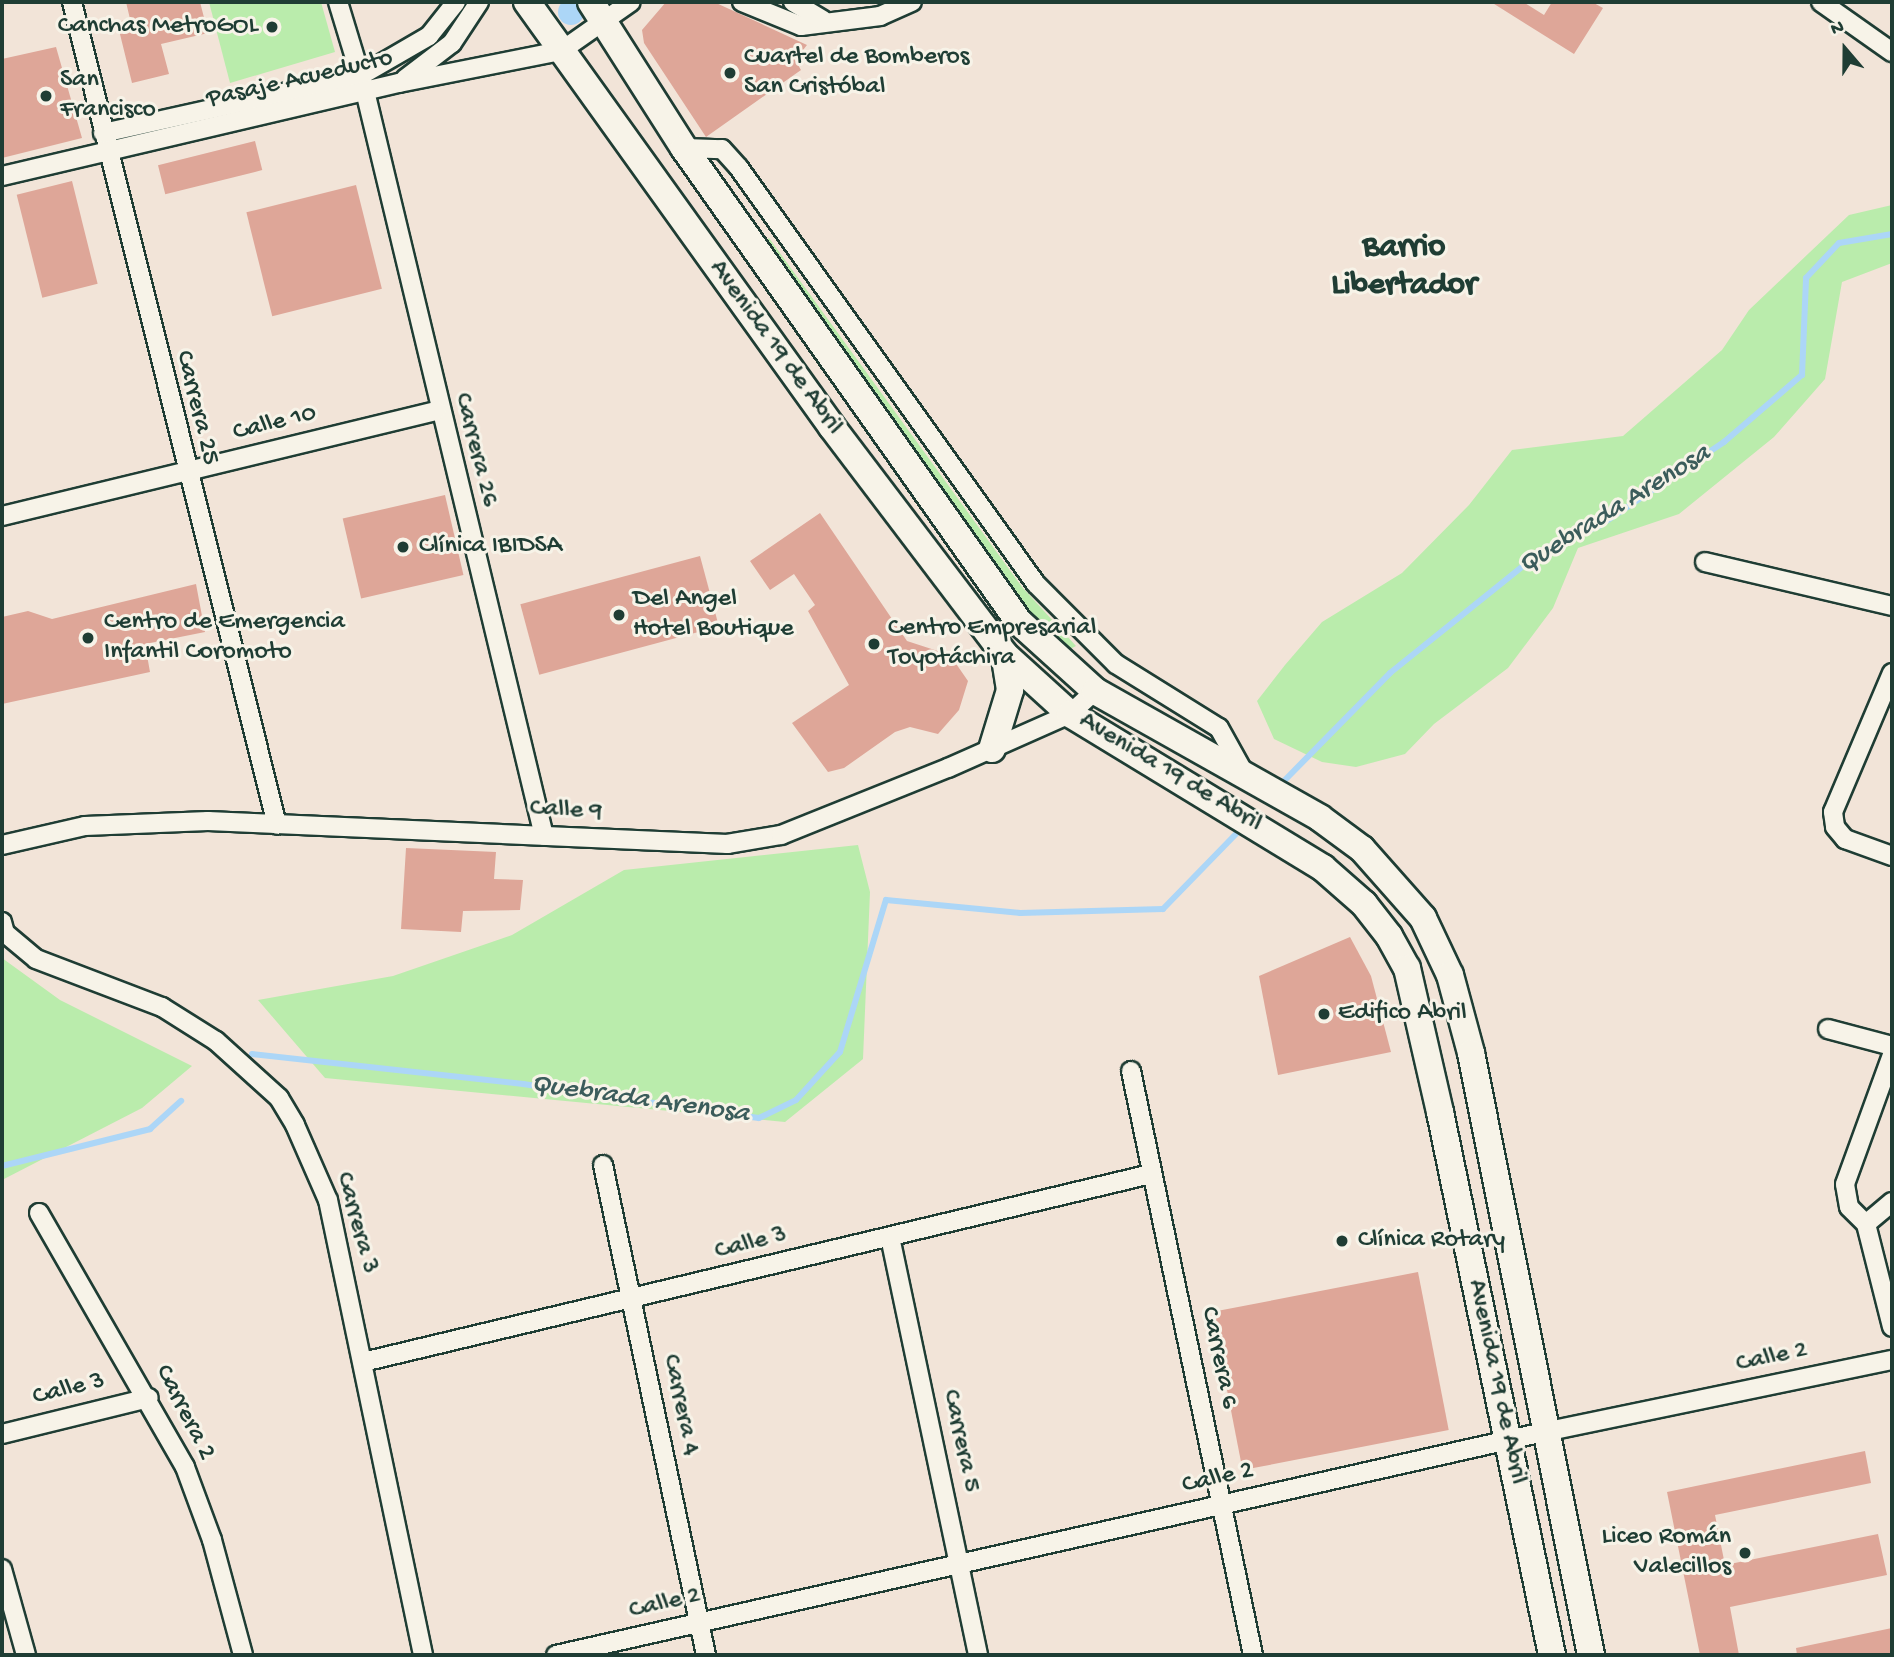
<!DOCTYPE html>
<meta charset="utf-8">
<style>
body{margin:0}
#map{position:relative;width:1894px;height:1657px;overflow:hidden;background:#f2e4d8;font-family:"Gochi Hand",sans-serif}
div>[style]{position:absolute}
.green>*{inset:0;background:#baecac}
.water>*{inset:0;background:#acd6f7}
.round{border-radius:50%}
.stream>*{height:6px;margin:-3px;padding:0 3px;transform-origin:3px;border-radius:3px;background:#acd6f7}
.building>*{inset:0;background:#dea698;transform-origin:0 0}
.roads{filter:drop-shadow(2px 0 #1f3d34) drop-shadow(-2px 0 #1f3d34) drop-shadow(0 2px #1f3d34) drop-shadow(0 -2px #1f3d34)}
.street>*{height:18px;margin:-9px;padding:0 9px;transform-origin:9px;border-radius:9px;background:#f7f3e8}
.secondary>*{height:26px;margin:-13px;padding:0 13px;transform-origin:13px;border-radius:13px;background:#f7f3e8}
.dots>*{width:19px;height:19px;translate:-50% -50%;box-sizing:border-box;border:4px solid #f7f3e8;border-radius:50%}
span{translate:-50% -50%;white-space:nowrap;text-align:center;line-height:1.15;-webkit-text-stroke:6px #f7f3e8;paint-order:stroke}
.poi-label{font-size:26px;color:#1f3d34}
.right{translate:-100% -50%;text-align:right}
.left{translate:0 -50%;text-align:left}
.street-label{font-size:26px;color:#1f3d34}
.water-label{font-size:28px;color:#3b5c5b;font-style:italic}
.district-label{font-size:33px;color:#1f3d34;font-weight:700}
.frame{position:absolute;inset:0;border:4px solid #1f3d34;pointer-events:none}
.north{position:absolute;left:1810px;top:14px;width:70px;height:70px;-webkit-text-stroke:5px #f7f3e8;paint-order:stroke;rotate:340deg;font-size:19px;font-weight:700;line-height:28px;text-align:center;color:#1f3d34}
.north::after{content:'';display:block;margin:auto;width:24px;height:32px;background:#1f3d34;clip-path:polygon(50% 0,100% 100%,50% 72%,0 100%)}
</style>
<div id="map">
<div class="green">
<div style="clip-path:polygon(209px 2px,321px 2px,335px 52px,230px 83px)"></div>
<div style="clip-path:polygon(1892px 205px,1892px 263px,1842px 282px,1825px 379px,1774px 437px,1679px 514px,1578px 548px,1553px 608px,1508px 668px,1434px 724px,1405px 754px,1356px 767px,1322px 762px,1274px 739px,1257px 701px,1285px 665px,1322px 622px,1402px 573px,1469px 505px,1512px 450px,1623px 436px,1722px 350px,1749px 310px,1849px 215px)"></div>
<div style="clip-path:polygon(769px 238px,1022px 587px,1076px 646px,1066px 651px,1016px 598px,763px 243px)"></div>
<div style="clip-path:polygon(858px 845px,870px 892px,863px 1059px,785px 1122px,325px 1078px,258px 1000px,393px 976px,512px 935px,624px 870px)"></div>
<div style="clip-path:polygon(2px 958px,60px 1000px,192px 1066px,142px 1108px,2px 1180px)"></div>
</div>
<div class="water">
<div class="round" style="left:558px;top:-1px;width:26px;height:26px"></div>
</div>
<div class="stream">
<div style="left:1283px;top:782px;width:153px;rotate:-45.5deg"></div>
<div style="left:1390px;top:673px;width:198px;rotate:-38.8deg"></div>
<div style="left:1544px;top:549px;width:60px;rotate:-22.7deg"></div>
<div style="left:1599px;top:526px;width:151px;rotate:-33.9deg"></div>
<div style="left:1724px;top:442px;width:103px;rotate:-40.7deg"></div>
<div style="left:1802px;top:375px;width:97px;rotate:-87.6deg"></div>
<div style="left:1806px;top:278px;width:48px;rotate:-46.7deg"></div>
<div style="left:1839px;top:243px;width:54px;rotate:-9.6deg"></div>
<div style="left:252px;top:1054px;width:273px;rotate:6.3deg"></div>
<div style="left:523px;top:1084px;width:238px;rotate:8.2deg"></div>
<div style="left:759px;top:1118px;width:41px;rotate:-25.9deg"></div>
<div style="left:796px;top:1100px;width:65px;rotate:-47.5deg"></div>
<div style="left:840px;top:1052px;width:159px;rotate:-73.2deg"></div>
<div style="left:886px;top:900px;width:135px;rotate:5.5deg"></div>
<div style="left:1020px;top:913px;width:143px;rotate:-1.6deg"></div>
<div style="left:1163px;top:909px;width:106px;rotate:-45.8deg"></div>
<div style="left:2px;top:1166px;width:153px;rotate:-14deg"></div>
<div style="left:150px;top:1129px;width:42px;rotate:-42.1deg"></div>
</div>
<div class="building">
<div style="clip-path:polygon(126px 2px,200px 2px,208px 33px,161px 44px,169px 74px,132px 83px,117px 22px,130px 19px)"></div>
<div style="clip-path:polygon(666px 2px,714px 2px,807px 45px,795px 60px,801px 70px,706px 137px,644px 43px,642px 30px)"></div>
<div style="clip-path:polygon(1491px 2px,1523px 2px,1544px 15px,1552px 2px,1592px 2px,1603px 8px,1574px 54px)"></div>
<div style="clip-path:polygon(56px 47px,82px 138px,2px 158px,2px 59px)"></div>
<div style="left:255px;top:141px;width:30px;height:100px;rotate:76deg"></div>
<div style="left:72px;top:181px;width:106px;height:57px;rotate:76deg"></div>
<div style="left:356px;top:185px;width:107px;height:113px;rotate:76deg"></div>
<div style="left:445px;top:495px;width:82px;height:105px;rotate:77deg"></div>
<div style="clip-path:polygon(820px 513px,907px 641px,950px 655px,968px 681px,959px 710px,938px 734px,910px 727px,895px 732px,844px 768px,828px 772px,792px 723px,849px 685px,808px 611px,815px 605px,794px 574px,770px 590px,750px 561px)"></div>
<div style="left:700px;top:556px;width:73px;height:186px;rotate:75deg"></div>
<div style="clip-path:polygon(196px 584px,205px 632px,145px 644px,150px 672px,2px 704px,2px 617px,28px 611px,52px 619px)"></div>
<div style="clip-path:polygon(406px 848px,496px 852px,494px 879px,523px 880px,520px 910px,463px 911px,461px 932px,401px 929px)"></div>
<div style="clip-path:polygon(1350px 937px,1371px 976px,1391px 1052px,1278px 1075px,1259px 976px)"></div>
<div style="left:1418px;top:1272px;width:161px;height:210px;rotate:79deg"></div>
<div style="clip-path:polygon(1865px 1451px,1871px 1483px,1715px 1515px,1725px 1565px,1878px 1534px,1887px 1575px,1730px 1607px,1739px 1655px,1700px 1655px,1667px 1492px)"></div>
<div style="clip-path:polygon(1892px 1628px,1892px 1655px,1797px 1655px,1796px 1648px)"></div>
</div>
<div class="roads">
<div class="street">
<div style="left:72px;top:2px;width:848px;rotate:76.01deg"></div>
<div style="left:338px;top:2px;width:93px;rotate:73.1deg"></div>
<div style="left:365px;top:91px;width:766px;rotate:76.49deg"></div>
<div style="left:742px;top:2px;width:64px;rotate:22.1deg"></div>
<div style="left:801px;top:26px;width:80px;rotate:-7.2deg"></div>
<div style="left:880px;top:16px;width:35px;rotate:-24deg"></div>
<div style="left:793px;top:2px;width:35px;rotate:31deg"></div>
<div style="left:1821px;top:2px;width:87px;rotate:35.2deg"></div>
<div style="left:405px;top:79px;width:59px;rotate:-37.5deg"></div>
<div style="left:452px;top:43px;width:49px;rotate:-56.6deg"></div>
<div style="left:103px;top:133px;width:263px;rotate:-12.5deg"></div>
<div style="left:360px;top:76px;width:80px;rotate:-30.1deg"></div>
<div style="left:429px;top:36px;width:43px;rotate:-51.5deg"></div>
<div style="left:684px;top:148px;width:38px;rotate:2deg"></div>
<div style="left:722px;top:149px;width:25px;rotate:48deg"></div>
<div style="left:739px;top:168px;width:511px;rotate:54.48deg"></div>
<div style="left:1036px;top:584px;width:113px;rotate:45deg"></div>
<div style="left:1116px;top:664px;width:121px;rotate:31.9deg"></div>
<div style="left:1219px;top:728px;width:49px;rotate:60.8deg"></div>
<div style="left:2px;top:176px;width:408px;rotate:-13.2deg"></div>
<div style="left:399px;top:83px;width:165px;rotate:-11.2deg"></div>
<div style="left:561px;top:51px;width:85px;rotate:-35deg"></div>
<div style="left:2px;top:516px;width:447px;rotate:-13.6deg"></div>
<div style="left:1705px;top:562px;width:192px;rotate:13.2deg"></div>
<div style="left:1892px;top:673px;width:151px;rotate:113deg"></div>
<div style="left:1833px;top:812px;width:15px;rotate:82deg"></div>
<div style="left:1835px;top:827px;width:16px;rotate:50deg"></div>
<div style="left:1845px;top:839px;width:50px;rotate:19.9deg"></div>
<div style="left:2px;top:845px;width:85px;rotate:-12.9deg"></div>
<div style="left:85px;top:826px;width:123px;rotate:-2.3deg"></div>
<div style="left:208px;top:821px;width:520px;rotate:2.54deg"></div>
<div style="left:727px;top:844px;width:55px;rotate:-9.5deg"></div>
<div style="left:781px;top:835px;width:180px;rotate:-21.9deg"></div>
<div style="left:948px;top:768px;width:133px;rotate:-23.9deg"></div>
<div style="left:1070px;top:714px;width:34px;rotate:-43deg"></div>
<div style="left:2px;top:922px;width:11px;rotate:75deg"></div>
<div style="left:5px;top:933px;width:40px;rotate:40deg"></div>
<div style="left:36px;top:959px;width:135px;rotate:20.9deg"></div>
<div style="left:162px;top:1007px;width:64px;rotate:32.2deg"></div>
<div style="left:216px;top:1041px;width:85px;rotate:42.1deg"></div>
<div style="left:279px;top:1098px;width:31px;rotate:59deg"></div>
<div style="left:295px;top:1125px;width:82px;rotate:66.3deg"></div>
<div style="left:328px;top:1200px;width:465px;rotate:78.2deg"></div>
<div style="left:1828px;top:1029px;width:66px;rotate:14.9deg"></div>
<div style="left:1131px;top:1071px;width:597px;rotate:78.2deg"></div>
<div style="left:603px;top:1165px;width:501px;rotate:78.13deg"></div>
<div style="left:1892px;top:1202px;width:34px;rotate:140deg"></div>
<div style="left:1866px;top:1224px;width:106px;rotate:75.8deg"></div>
<div style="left:39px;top:1213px;width:293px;rotate:60.1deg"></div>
<div style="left:185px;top:1467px;width:78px;rotate:69.7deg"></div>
<div style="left:212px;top:1540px;width:119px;rotate:74.9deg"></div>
<div style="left:1866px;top:1224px;width:24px;rotate:-135deg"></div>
<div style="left:1849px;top:1207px;width:23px;rotate:-100deg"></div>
<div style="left:1845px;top:1184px;width:137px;rotate:-70deg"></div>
<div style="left:890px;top:1237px;width:427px;rotate:78.1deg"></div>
<div style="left:363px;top:1362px;width:810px;rotate:-13.42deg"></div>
<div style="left:2px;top:1434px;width:151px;rotate:-13.8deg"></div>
<div style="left:2px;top:1569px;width:89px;rotate:74.4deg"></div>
<div style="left:556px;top:1655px;width:1013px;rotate:-12.72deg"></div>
<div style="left:1544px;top:1432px;width:355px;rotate:-11.7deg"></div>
</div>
<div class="secondary">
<div style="left:527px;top:2px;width:523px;rotate:54.33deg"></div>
<div style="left:832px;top:427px;width:285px;rotate:52.8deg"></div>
<div style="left:1004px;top:654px;width:89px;rotate:42.3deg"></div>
<div style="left:1070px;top:714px;width:296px;rotate:31.3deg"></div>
<div style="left:1323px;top:868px;width:55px;rotate:41.3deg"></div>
<div style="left:1364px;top:904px;width:41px;rotate:52deg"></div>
<div style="left:1389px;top:936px;width:37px;rotate:61deg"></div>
<div style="left:1407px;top:968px;width:148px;rotate:77.1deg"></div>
<div style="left:1440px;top:1112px;width:554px;rotate:78.35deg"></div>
<div style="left:591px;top:2px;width:173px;rotate:57.5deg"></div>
<div style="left:684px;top:148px;width:580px;rotate:54.75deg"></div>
<div style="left:1019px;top:622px;width:103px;rotate:42.2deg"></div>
<div style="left:1095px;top:691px;width:258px;rotate:29.4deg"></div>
<div style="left:1320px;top:818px;width:52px;rotate:36.4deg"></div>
<div style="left:1362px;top:849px;width:92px;rotate:48.5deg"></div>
<div style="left:1423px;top:918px;width:63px;rotate:64.7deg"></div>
<div style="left:1450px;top:975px;width:81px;rotate:74.9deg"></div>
<div style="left:1471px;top:1053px;width:614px;rotate:78.73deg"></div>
<div style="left:992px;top:749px;width:62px;rotate:-73deg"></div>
<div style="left:1010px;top:690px;width:36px;rotate:-99deg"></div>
</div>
</div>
<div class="dots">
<div style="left:272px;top:27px;background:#1f3d34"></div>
<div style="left:730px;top:73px;background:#1f3d34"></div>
<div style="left:46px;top:96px;background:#1f3d34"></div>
<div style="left:403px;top:547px;background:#1f3d34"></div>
<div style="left:619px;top:615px;background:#1f3d34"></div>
<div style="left:88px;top:638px;background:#1f3d34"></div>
<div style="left:874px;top:644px;background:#1f3d34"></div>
<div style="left:1324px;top:1014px;background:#1f3d34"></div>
<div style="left:1342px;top:1241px;background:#1f3d34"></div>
<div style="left:1745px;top:1553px;background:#1f3d34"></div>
</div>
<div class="poi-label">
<span class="right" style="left:258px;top:27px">Canchas MetroGOL</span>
<span class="left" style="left:744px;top:73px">Cuartel de Bomberos<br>San Cristóbal</span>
<span class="left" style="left:60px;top:96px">San<br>Francisco</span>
<span class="left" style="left:419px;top:547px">Clínica IBIDSA</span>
<span class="left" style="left:633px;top:615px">Del Angel<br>Hotel Boutique</span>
<span class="left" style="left:104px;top:638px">Centro de Emergencia<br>Infantil Coromoto</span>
<span class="left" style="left:888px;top:644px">Centro Empresarial<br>Toyotáchira</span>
<span class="left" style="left:1338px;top:1014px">Edifico Abril</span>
<span class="left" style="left:1358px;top:1241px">Clínica Rotary</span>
<span class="right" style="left:1731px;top:1553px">Liceo Román<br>Valecillos</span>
</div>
<div class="street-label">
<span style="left:300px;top:80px;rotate:-13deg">Pasaje Acueducto</span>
<span style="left:775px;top:348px;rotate:54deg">Avenida 19 de Abril</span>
<span style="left:196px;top:408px;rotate:76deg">Carrera 25</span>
<span style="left:275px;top:424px;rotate:-14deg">Calle 10</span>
<span style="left:475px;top:450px;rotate:76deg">Carrera 26</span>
<span style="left:1170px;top:773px;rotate:31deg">Avenida 19 de Abril</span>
<span style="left:566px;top:811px;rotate:3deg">Calle 9</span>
<span style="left:356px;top:1223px;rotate:75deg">Carrera 3</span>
<span style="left:751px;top:1244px;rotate:-14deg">Calle 3</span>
<span style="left:1218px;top:1358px;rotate:78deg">Carrera 6</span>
<span style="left:1772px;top:1358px;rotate:-12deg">Calle 2</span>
<span style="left:1496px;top:1382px;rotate:78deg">Avenida 19 de Abril</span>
<span style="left:69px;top:1390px;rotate:-14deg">Calle 3</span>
<span style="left:680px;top:1405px;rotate:78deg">Carrera 4</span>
<span style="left:184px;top:1413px;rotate:63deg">Carrera 2</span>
<span style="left:960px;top:1441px;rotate:78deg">Carrera 5</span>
<span style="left:1218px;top:1479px;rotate:-13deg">Calle 2</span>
<span style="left:665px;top:1604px;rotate:-13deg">Calle 2</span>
</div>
<div class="water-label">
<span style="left:1615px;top:510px;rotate:-32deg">Quebrada Arenosa</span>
<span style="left:640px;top:1100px;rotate:8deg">Quebrada Arenosa</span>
</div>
<div class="district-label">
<span style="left:1404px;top:268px">Barrio<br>Libertador</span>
</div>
<div class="frame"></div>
<div class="north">N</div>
</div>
